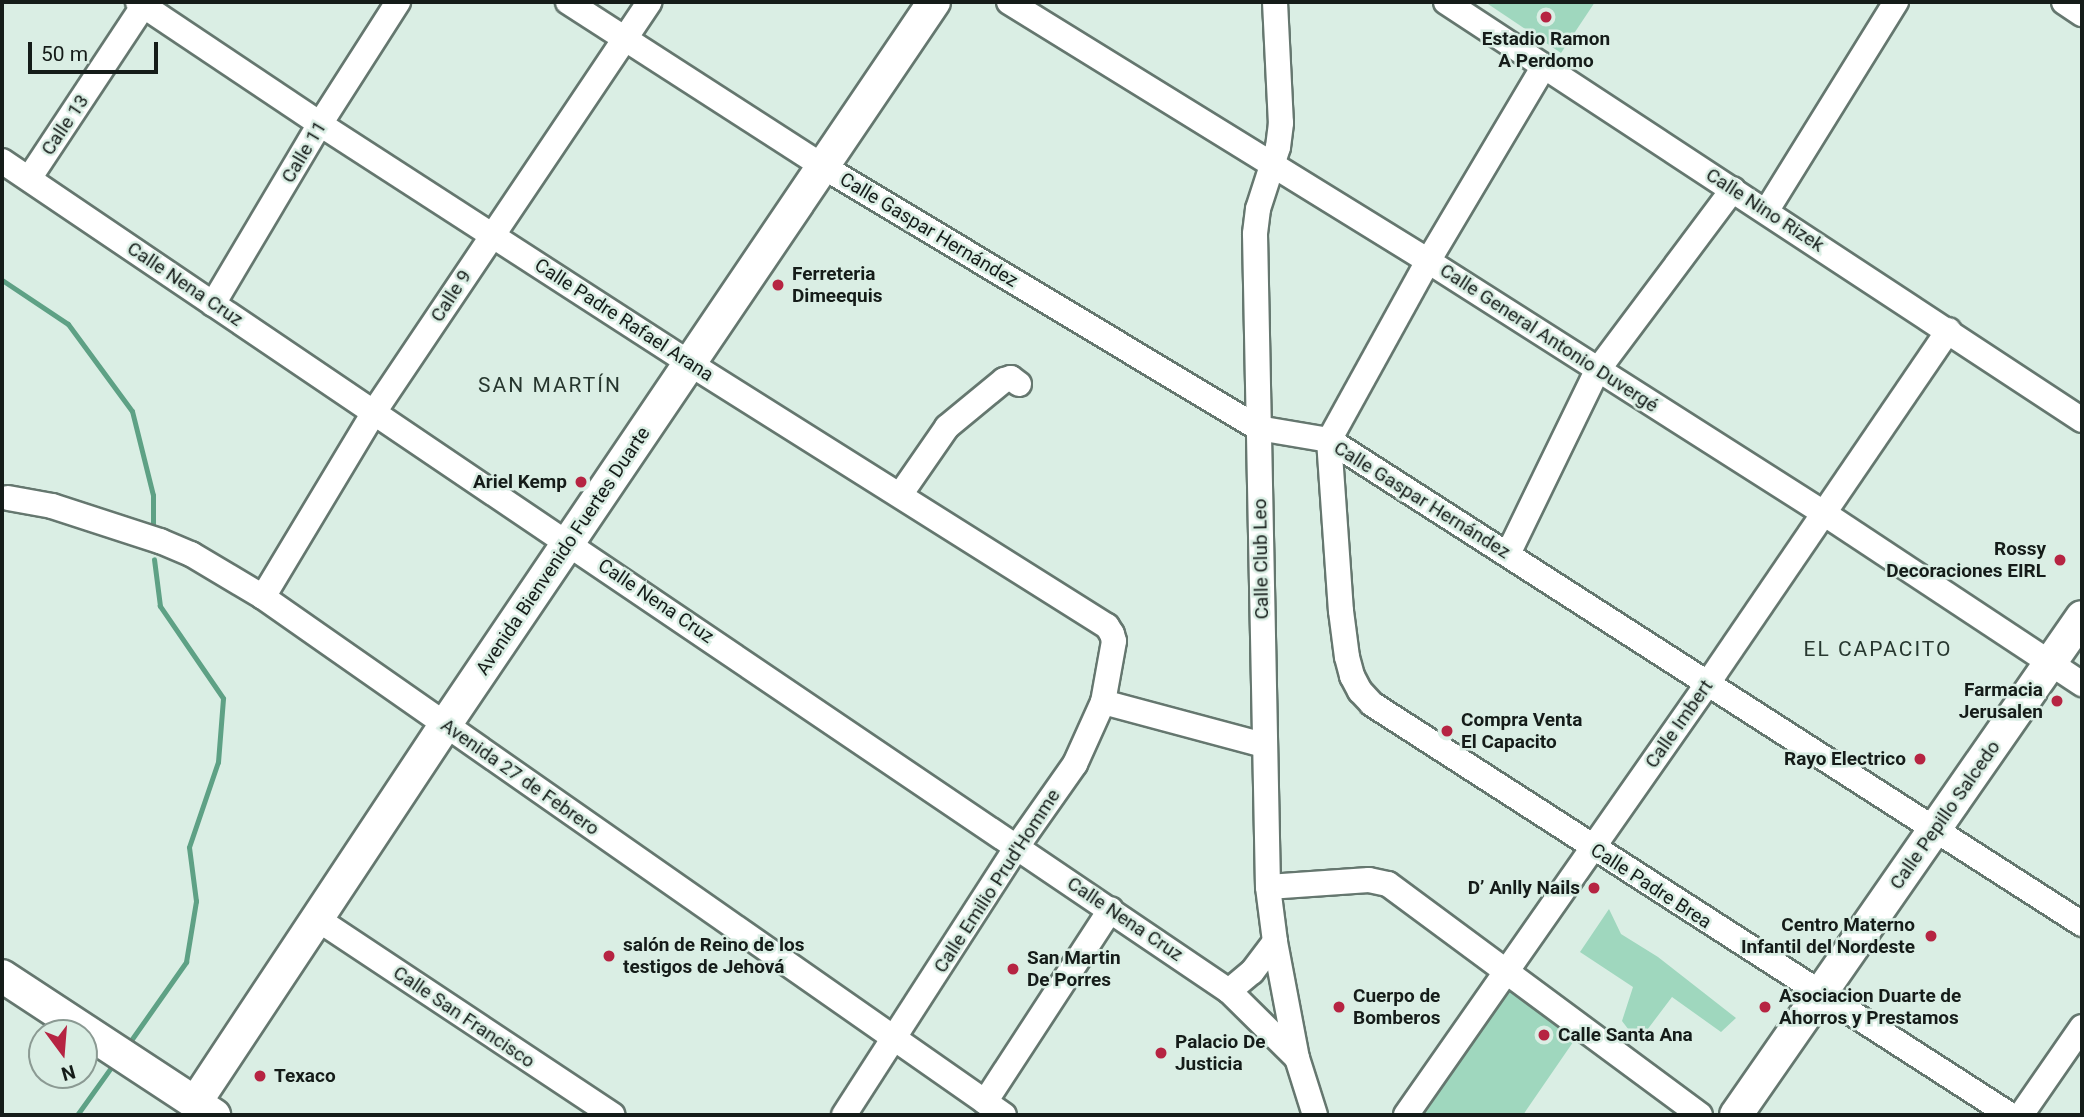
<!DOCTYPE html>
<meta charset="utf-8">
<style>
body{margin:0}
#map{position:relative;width:2084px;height:1117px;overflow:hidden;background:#daeee4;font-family:Roboto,sans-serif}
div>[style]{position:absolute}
.green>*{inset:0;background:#9fd7be}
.stream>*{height:5px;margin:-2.5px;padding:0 2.5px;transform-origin:2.5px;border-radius:2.5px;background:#5ea185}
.roads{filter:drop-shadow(2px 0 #65776f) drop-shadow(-2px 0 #65776f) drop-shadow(0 2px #65776f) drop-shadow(0 -2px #65776f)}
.minor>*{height:24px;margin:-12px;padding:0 12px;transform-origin:12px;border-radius:12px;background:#fff}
.major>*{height:32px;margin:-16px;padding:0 16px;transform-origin:16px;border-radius:16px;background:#fff}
.dots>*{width:19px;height:19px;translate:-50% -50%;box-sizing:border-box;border:4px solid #daeee4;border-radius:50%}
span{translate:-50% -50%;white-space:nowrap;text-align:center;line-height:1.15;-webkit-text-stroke:5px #daeee4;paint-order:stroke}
.poi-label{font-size:19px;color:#151c19;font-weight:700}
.left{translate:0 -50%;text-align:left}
.right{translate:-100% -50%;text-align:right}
.street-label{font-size:19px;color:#151c19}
.neighbourhood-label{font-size:21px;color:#27372f;letter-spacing:2px}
.frame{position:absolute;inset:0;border:4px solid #151c19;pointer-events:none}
.north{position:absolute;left:28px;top:1019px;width:70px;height:70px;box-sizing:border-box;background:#daeee4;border:2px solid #8b9a93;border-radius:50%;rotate:164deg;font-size:19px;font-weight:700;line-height:28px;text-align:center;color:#151c19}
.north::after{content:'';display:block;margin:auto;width:24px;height:32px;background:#b62442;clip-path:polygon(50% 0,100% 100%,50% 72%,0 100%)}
.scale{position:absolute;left:28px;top:42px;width:130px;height:32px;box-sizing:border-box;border:4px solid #151c19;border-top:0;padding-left:9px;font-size:21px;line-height:24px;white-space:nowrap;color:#151c19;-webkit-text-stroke:5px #daeee4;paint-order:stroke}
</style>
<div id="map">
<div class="green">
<div style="clip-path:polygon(1485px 2px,1595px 2px,1561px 53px)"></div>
<div style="clip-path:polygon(1609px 909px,1621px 934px,1658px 957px,1736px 1018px,1721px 1032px,1672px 997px,1638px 1042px,1622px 1021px,1633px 987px,1580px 952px)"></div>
<div style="clip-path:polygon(1515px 979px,1580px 1032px,1523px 1115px,1424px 1115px)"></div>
</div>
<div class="stream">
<div style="left:2px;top:280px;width:79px;rotate:33.7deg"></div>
<div style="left:68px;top:324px;width:108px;rotate:53.7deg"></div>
<div style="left:132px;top:411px;width:87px;rotate:76deg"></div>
<div style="left:153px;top:495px;width:32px;rotate:90deg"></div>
<div style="left:127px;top:1046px;width:103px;rotate:-54.9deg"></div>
<div style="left:186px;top:962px;width:62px;rotate:-80.7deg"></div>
<div style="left:196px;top:901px;width:54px;rotate:-97.4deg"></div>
<div style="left:189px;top:847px;width:90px;rotate:-71.2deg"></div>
<div style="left:218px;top:762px;width:64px;rotate:-85.5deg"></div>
<div style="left:223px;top:698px;width:112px;rotate:-124.4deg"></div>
<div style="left:160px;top:606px;width:47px;rotate:-97.3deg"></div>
<div style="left:77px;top:1115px;width:65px;rotate:-54.4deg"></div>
</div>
<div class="roads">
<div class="minor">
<div style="left:138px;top:2px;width:219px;rotate:33.8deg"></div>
<div style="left:320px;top:124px;width:440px;rotate:32.9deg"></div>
<div style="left:689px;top:363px;width:494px;rotate:32.2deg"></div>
<div style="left:1107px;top:626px;width:9px;rotate:58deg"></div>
<div style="left:1112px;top:634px;width:7px;rotate:74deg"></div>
<div style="left:1114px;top:641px;width:62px;rotate:100.2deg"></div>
<div style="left:1103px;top:702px;width:68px;rotate:114.3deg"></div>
<div style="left:1075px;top:764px;width:99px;rotate:125.1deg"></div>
<div style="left:1018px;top:845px;width:321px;rotate:122.8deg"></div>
<div style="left:568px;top:2px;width:305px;rotate:32.8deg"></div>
<div style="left:824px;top:167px;width:506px;rotate:31.02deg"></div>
<div style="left:1258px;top:428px;width:72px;rotate:9.6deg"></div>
<div style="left:1329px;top:440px;width:895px;rotate:32.73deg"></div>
<div style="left:1009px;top:2px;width:493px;rotate:31.7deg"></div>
<div style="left:1428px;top:261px;width:467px;rotate:32.5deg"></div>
<div style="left:1822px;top:512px;width:312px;rotate:33.5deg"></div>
<div style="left:1275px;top:2px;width:121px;rotate:87.2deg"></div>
<div style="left:1281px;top:123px;width:24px;rotate:97deg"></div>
<div style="left:1278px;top:147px;width:65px;rotate:107.9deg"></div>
<div style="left:1258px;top:209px;width:25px;rotate:97deg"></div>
<div style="left:1255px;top:234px;width:653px;rotate:88.86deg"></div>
<div style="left:1268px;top:887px;width:55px;rotate:82.7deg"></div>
<div style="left:1275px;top:942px;width:118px;rotate:79.3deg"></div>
<div style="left:1297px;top:1058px;width:60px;rotate:72.5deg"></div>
<div style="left:1446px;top:2px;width:761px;rotate:33.31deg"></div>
<div style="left:2064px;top:2px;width:22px;rotate:34deg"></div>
<div style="left:1544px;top:66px;width:227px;rotate:120.7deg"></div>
<div style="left:1428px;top:261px;width:205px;rotate:118.9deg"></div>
<div style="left:1329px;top:440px;width:171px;rotate:86deg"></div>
<div style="left:1341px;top:611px;width:46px;rotate:82.6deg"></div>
<div style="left:1347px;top:657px;width:20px;rotate:75deg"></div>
<div style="left:1352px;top:676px;width:17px;rotate:62deg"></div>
<div style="left:1360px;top:691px;width:18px;rotate:47deg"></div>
<div style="left:1372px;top:704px;width:759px;rotate:32.79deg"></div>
<div style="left:2px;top:161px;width:1481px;rotate:34.08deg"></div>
<div style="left:1229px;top:991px;width:95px;rotate:44.6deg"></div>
<div style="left:30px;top:177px;width:210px;rotate:-56.5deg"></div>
<div style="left:1767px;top:210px;width:245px;rotate:-58.2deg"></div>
<div style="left:213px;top:304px;width:209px;rotate:-59.3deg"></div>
<div style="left:320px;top:124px;width:145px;rotate:-57.4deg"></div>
<div style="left:900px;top:495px;width:83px;rotate:-55.3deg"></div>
<div style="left:947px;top:427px;width:74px;rotate:-39.5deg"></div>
<div style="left:1004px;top:380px;width:7px;rotate:-16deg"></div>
<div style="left:1011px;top:378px;width:10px;rotate:37deg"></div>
<div style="left:8px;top:498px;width:45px;rotate:10.3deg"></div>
<div style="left:52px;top:506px;width:114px;rotate:18deg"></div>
<div style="left:160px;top:541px;width:34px;rotate:23deg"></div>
<div style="left:191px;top:554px;width:84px;rotate:30.8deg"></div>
<div style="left:263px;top:597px;width:904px;rotate:34.96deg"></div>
<div style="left:1508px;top:554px;width:203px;rotate:-64.1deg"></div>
<div style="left:1597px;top:371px;width:227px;rotate:-53.2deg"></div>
<div style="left:263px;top:597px;width:216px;rotate:-59deg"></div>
<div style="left:374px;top:412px;width:494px;rotate:-56.1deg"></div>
<div style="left:1103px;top:702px;width:166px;rotate:15deg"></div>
<div style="left:1268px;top:887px;width:101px;rotate:-4deg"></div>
<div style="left:1369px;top:880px;width:19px;rotate:12deg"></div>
<div style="left:1388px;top:884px;width:388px;rotate:36.5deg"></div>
<div style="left:316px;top:918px;width:356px;rotate:33.6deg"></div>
<div style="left:1229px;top:991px;width:30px;rotate:-40deg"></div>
<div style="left:1252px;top:972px;width:38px;rotate:-53deg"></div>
<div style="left:985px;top:1102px;width:230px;rotate:-56.9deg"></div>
<div style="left:1406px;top:1115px;width:527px;rotate:-55.04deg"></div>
<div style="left:1708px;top:683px;width:427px;rotate:-55.7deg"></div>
<div style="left:2021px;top:1115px;width:107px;rotate:-55.3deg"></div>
</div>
<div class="major">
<div style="left:2px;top:976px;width:254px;rotate:33.3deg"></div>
<div style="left:195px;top:1103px;width:453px;rotate:-56.5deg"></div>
<div style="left:445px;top:725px;width:873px;rotate:-55.93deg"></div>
<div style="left:1736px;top:1115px;width:606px;rotate:-55.21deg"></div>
</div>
</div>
<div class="dots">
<div style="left:1546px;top:17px;background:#b62442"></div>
<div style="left:778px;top:285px;background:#b62442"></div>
<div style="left:581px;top:482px;background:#b62442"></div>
<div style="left:2060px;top:560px;background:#b62442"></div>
<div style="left:2057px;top:701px;background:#b62442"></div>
<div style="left:1447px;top:731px;background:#b62442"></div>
<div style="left:1920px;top:759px;background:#b62442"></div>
<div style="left:1594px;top:888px;background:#b62442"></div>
<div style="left:1931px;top:936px;background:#b62442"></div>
<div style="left:609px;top:956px;background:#b62442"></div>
<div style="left:1013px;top:969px;background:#b62442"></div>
<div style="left:1339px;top:1007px;background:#b62442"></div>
<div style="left:1765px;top:1007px;background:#b62442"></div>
<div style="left:1544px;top:1035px;background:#b62442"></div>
<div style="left:1161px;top:1053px;background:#b62442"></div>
<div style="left:260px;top:1076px;background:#b62442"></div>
</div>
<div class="poi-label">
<span style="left:1546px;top:50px">Estadio Ramon<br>A Perdomo</span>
<span class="left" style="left:792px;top:285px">Ferreteria<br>Dimeequis</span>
<span class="right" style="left:567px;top:482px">Ariel Kemp</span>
<span class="right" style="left:2046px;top:560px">Rossy<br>Decoraciones EIRL</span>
<span class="right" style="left:2043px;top:701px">Farmacia<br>Jerusalen</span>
<span class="left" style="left:1461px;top:731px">Compra Venta<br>El Capacito</span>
<span class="right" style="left:1906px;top:759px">Rayo Electrico</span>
<span class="right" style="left:1580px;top:888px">D’ Anlly Nails</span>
<span class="right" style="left:1915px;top:936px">Centro Materno<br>Infantil del Nordeste</span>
<span class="left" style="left:623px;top:956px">salón de Reino de los<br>testigos de Jehová</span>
<span class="left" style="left:1027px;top:969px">San Martin<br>De Porres</span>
<span class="left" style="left:1353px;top:1007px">Cuerpo de<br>Bomberos</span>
<span class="left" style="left:1779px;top:1007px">Asociacion Duarte de<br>Ahorros y Prestamos</span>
<span class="left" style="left:1558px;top:1035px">Calle Santa Ana</span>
<span class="left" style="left:1175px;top:1053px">Palacio De<br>Justicia</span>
<span class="left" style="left:274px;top:1076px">Texaco</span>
</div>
<div class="street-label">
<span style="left:65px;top:125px;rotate:-56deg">Calle 13</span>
<span style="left:304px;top:152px;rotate:-59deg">Calle 11</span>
<span style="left:1765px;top:210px;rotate:33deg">Calle Nino Rizek</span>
<span style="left:929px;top:230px;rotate:31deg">Calle Gaspar Hernández</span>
<span style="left:185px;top:284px;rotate:34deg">Calle Nena Cruz</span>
<span style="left:451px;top:296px;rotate:-57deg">Calle 9</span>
<span style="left:624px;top:320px;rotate:33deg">Calle Padre Rafael Arana</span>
<span style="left:1549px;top:338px;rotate:33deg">Calle General Antonio Duvergé</span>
<span style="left:1422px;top:500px;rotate:32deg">Calle Gaspar Hernández</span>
<span style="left:563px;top:551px;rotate:-56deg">Avenida Bienvenido Fuertes Duarte</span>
<span style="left:1261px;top:559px;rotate:-91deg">Calle Club Leo</span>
<span style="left:656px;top:601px;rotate:34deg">Calle Nena Cruz</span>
<span style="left:1679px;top:724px;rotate:-55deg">Calle Imbert</span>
<span style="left:520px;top:777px;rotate:35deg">Avenida 27 de Febrero</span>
<span style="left:1945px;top:815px;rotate:-55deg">Calle Pepillo Salcedo</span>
<span style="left:997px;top:881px;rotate:-57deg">Calle Emilio Prud'Homme</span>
<span style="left:1651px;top:886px;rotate:33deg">Calle Padre Brea</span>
<span style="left:1125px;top:919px;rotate:34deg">Calle Nena Cruz</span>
<span style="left:464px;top:1017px;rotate:34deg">Calle San Francisco</span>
</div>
<div class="neighbourhood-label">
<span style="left:550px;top:385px">SAN MARTÍN</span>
<span style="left:1878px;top:649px">EL CAPACITO</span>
</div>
<div class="frame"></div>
<div class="north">N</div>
<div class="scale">50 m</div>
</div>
